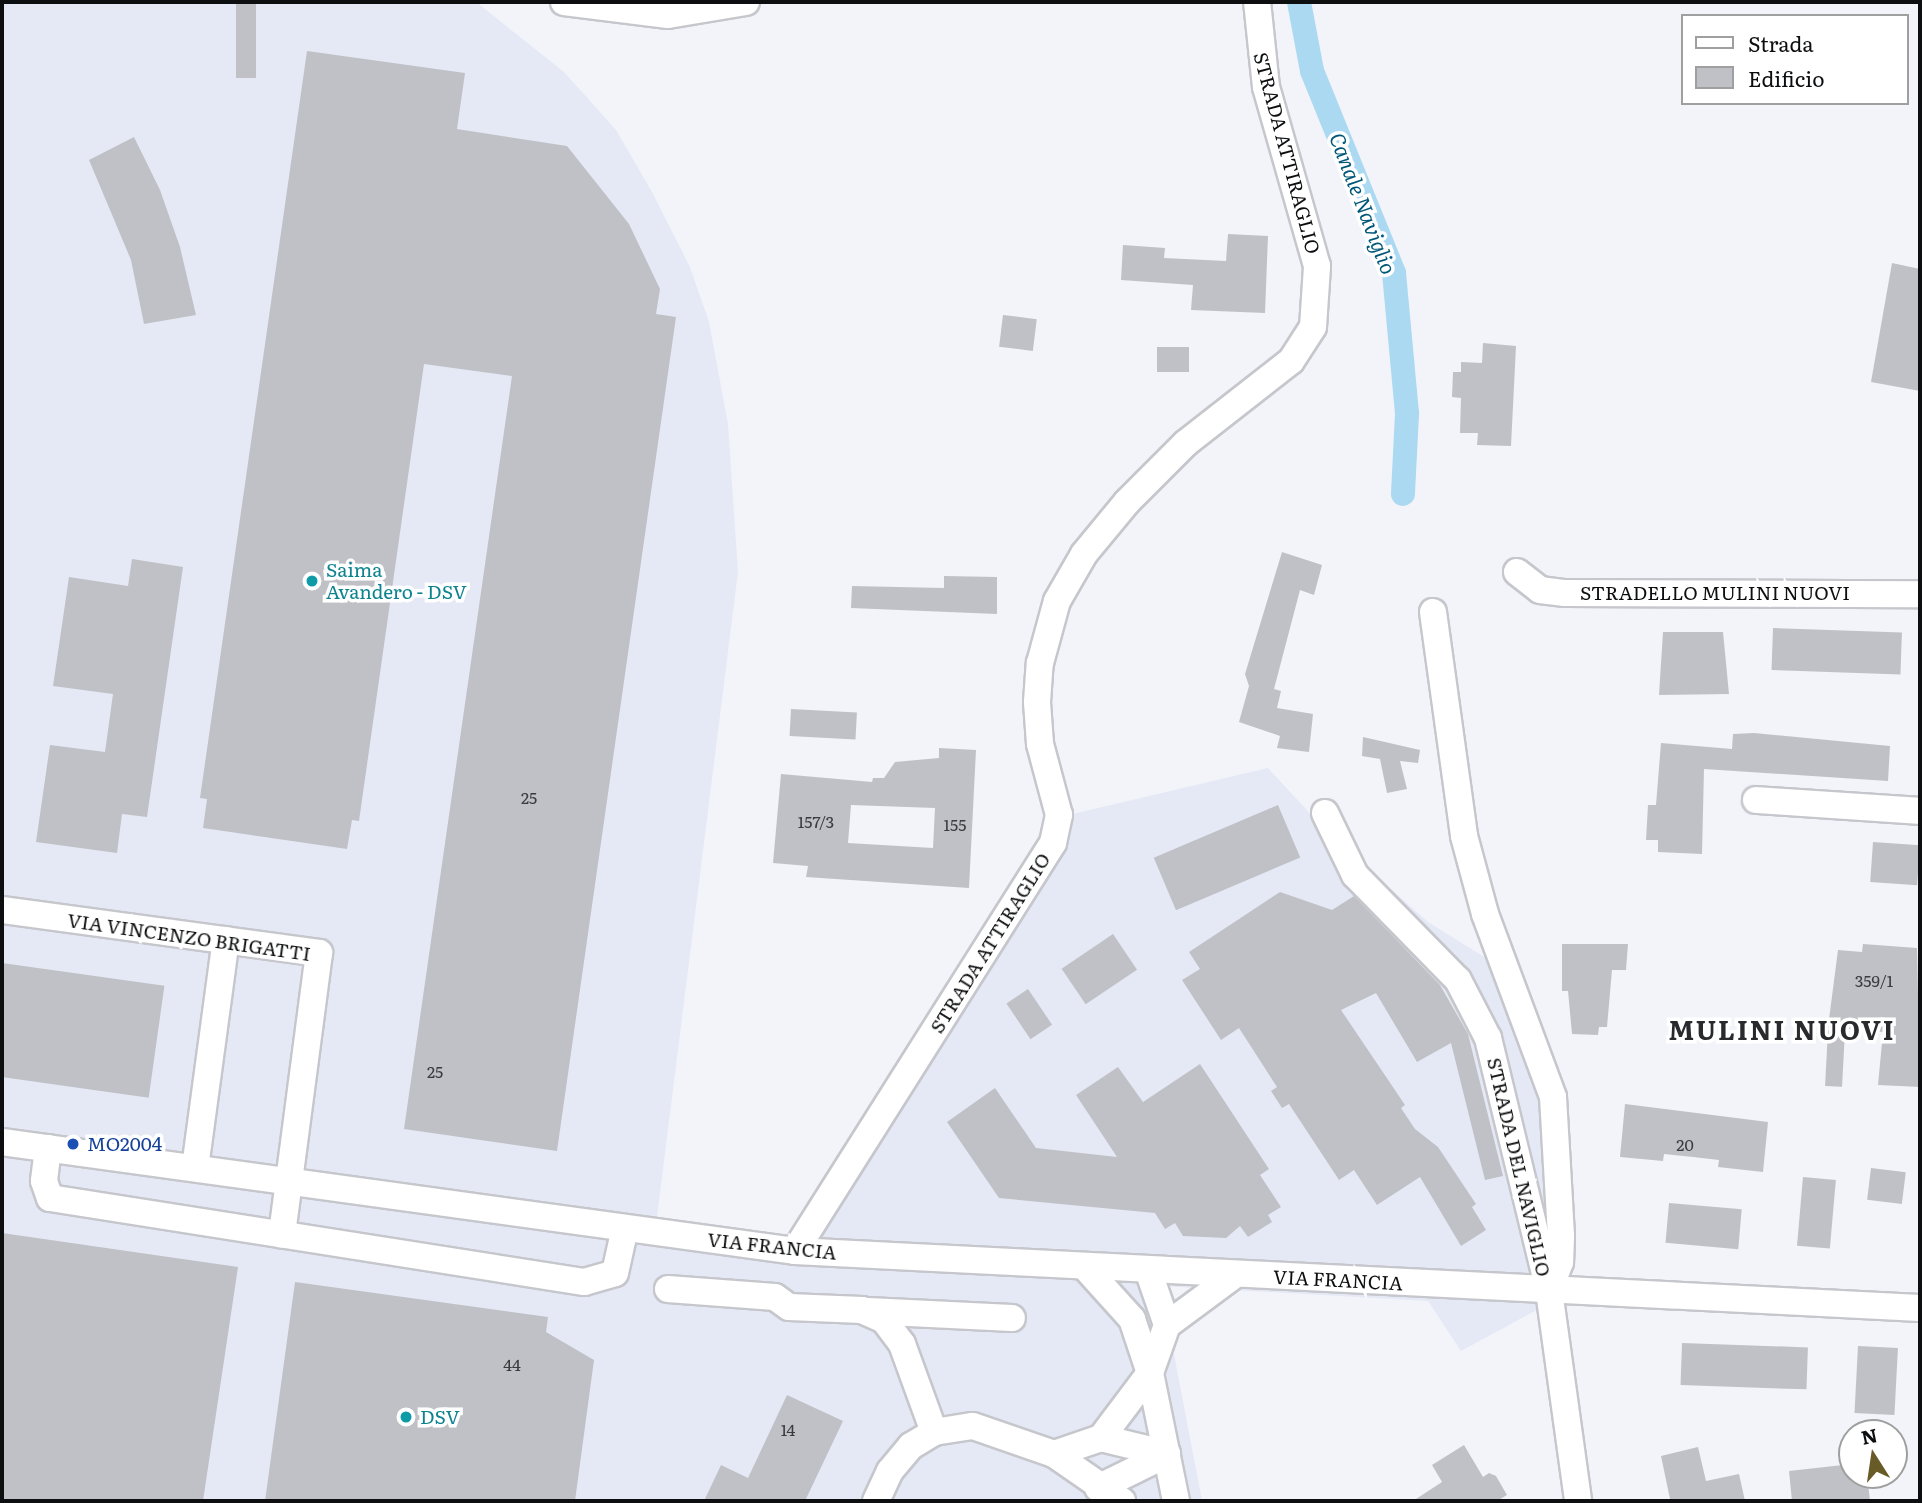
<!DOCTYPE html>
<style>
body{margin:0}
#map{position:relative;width:1922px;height:1503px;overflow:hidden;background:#f2f4f9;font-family:Literata,serif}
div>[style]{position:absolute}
.built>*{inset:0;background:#e5e9f5}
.canal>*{height:24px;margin:-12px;padding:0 12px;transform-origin:12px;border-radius:12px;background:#abd9f1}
.building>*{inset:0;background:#c0c1c6;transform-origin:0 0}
.roads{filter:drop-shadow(2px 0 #c6c7cc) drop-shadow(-2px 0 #c6c7cc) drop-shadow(0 2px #c6c7cc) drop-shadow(0 -2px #c6c7cc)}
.minor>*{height:26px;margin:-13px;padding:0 13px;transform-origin:13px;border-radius:13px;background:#fff}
.dots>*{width:19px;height:19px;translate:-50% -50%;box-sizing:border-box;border:4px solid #fff;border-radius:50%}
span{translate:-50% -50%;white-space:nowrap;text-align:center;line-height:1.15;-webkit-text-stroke:7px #fff;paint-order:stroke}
.number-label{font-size:16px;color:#3a3b3d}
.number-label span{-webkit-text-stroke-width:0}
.street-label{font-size:19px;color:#0d0e0f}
.culture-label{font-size:19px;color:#0d838f}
.left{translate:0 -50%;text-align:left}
.transit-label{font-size:19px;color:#164399}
.water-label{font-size:21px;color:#005878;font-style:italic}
.district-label{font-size:26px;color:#292a2e;font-weight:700;letter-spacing:2px}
.frame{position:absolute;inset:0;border:4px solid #0d0e0f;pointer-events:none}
.legend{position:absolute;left:1681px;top:14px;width:228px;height:91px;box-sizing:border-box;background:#fff;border:2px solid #9e9f9f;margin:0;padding:9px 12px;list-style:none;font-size:21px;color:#0d0e0f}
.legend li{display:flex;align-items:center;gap:14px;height:35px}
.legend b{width:35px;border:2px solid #9e9f9f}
.north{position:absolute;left:1838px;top:1419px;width:70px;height:70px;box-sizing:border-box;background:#fff;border:2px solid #9e9f9f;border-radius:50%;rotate:348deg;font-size:19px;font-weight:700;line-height:28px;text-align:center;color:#0d0e0f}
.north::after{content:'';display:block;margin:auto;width:24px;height:32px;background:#695b28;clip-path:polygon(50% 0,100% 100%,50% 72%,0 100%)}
</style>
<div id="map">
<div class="built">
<div style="clip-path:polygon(2px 2px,476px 2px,564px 72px,616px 130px,652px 192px,690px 267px,709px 322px,728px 424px,738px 572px,657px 1217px,788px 1237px,1060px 817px,1268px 768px,1329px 834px,1428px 922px,1494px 963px,1539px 1075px,1557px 1299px,1461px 1351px,1428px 1301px,1161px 1286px,1202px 1501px,2px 1501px)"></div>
</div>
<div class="canal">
<div style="left:1299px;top:2px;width:70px;rotate:79.3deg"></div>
<div style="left:1312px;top:71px;width:218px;rotate:67.9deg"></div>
<div style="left:1394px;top:273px;width:142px;rotate:84.7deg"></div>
<div style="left:1407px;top:414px;width:80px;rotate:92.9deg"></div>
</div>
<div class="building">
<div style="left:236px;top:2px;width:20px;height:76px"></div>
<div style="clip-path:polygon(307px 51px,465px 73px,457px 129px,567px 146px,629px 224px,660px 289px,656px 314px,676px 317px,557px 1151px,404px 1129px,512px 376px,424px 364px,359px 821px,352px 820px,347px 849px,203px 828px,207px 799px,200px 798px)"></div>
<div style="clip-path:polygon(134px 137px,160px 190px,180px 247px,196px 315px,144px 324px,131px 260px,89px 160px)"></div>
<div style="clip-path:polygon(1228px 234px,1268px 236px,1265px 313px,1191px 310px,1193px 285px,1121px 280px,1123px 245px,1165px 248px,1164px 258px,1226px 261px)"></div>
<div style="clip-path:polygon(1892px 263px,1920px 269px,1920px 391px,1871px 382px)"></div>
<div style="left:1003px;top:315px;width:34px;height:32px;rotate:7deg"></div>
<div style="clip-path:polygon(1483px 343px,1516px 346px,1511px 446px,1477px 445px,1478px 433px,1460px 433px,1461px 398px,1452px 397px,1453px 372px,1461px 372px,1461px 362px,1482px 363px)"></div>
<div style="left:1157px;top:347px;width:32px;height:25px"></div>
<div style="clip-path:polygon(1282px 552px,1322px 565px,1314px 595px,1300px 590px,1274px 689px,1281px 691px,1277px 708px,1313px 714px,1309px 752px,1277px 748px,1280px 736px,1239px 722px,1249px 686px,1245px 674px)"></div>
<div style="clip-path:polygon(132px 559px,183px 567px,147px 817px,122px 814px,117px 853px,36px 842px,50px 745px,105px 752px,113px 694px,53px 686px,69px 577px,128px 586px)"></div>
<div style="clip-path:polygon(944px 576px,997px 577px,997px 614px,851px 608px,852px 586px,944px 588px)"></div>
<div style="left:1773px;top:628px;width:129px;height:42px;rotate:2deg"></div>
<div style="clip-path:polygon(1663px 632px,1723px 632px,1729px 694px,1659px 695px)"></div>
<div style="left:791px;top:709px;width:66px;height:27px;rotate:3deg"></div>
<div style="clip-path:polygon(1754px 733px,1890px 746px,1888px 781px,1704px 769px,1702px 854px,1658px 852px,1658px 840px,1646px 840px,1648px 805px,1656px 805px,1661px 743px,1732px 749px,1733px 734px)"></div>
<div style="clip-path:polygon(1363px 737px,1420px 750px,1418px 763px,1400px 761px,1407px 789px,1387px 793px,1380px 759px,1362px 756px)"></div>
<div style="clip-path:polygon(evenodd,939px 748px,976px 750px,969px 888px,806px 877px,808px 866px,773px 863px,781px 774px,872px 782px,873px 778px,884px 778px,895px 762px,939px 758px,939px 748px,851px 805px,935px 808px,933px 848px,848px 843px,851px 805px)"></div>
<div style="left:1278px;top:805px;width:57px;height:135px;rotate:67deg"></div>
<div style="left:1873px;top:842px;width:47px;height:40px;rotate:4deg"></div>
<div style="clip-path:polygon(1280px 892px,1332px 910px,1354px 896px,1440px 985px,1468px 1034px,1503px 1176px,1485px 1180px,1451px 1043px,1417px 1062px,1376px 993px,1341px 1010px,1405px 1105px,1401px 1108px,1415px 1129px,1438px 1147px,1476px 1204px,1472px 1207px,1486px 1230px,1461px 1246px,1420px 1177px,1377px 1205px,1354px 1170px,1339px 1180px,1289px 1104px,1282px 1108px,1271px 1091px,1277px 1087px,1239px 1028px,1221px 1040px,1182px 980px,1200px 969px,1189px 952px)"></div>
<div style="left:1113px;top:934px;width:43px;height:62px;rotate:56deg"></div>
<div style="clip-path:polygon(1562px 944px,1628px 944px,1626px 970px,1612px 970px,1607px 1027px,1599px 1027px,1598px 1035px,1572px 1034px,1568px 991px,1562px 991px)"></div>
<div style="clip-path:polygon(1863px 944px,1917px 948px,1920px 1087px,1878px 1085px,1883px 1032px,1828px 1027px,1838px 950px,1862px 952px)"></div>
<div style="left:2px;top:963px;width:164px;height:113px;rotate:8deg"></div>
<div style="left:1028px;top:989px;width:43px;height:26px;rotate:56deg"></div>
<div style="left:1828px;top:1030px;width:17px;height:56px;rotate:3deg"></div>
<div style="clip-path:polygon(1200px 1064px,1269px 1169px,1260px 1175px,1281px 1207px,1268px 1215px,1272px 1222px,1248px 1237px,1240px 1226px,1226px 1238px,1183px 1236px,1175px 1223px,1165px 1229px,1155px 1213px,999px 1198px,947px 1122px,995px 1088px,1036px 1148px,1117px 1157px,1076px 1095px,1118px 1067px,1143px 1102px)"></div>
<div style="clip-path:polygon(1625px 1104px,1768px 1122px,1763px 1172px,1718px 1167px,1719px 1160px,1693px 1157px,1664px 1154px,1663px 1161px,1620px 1157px)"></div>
<div style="left:1871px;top:1168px;width:35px;height:32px;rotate:7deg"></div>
<div style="left:1803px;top:1177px;width:33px;height:69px;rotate:5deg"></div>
<div style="left:1669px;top:1203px;width:73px;height:40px;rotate:5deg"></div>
<div style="clip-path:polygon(2px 1233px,238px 1267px,203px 1501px,2px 1501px)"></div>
<div style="clip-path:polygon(295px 1282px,548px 1317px,546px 1332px,594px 1360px,575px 1501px,265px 1501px)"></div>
<div style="left:1682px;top:1343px;width:126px;height:42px;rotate:2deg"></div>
<div style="left:1858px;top:1346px;width:40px;height:67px;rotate:3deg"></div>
<div style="clip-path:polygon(787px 1395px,843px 1421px,805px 1501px,704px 1501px,721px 1465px,748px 1478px)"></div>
<div style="clip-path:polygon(1464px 1445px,1483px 1477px,1489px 1473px,1496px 1476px,1507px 1495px,1497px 1501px,1413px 1501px,1442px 1482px,1432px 1465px)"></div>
<div style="clip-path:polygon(1698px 1447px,1706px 1481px,1739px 1474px,1745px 1501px,1670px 1499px,1661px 1456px)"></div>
<div style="clip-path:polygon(1852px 1464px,1852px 1475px,1867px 1475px,1870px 1501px,1792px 1501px,1789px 1471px)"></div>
</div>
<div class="roads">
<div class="minor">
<div style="left:564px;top:2px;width:105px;rotate:7.1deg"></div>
<div style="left:668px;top:15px;width:79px;rotate:-9.5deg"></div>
<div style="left:1517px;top:572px;width:29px;rotate:38deg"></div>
<div style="left:1540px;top:590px;width:25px;rotate:7deg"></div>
<div style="left:1565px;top:593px;width:355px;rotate:0.2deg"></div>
<div style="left:1433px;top:612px;width:226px;rotate:82.1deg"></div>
<div style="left:1464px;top:836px;width:81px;rotate:74.9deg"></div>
<div style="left:1485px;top:914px;width:195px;rotate:69.6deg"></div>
<div style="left:1553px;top:1097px;width:139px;rotate:86.7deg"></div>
<div style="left:1561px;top:1236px;width:26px;rotate:92deg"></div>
<div style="left:1560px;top:1262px;width:31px;rotate:111deg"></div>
<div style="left:1756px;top:800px;width:164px;rotate:3.8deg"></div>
<div style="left:1325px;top:813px;width:69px;rotate:64.2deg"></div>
<div style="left:1355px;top:875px;width:147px;rotate:45.6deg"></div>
<div style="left:1458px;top:980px;width:65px;rotate:62.7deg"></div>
<div style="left:1488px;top:1038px;width:260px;rotate:76.4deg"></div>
<div style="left:1549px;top:1291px;width:212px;rotate:82.1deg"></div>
<div style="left:2px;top:910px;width:320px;rotate:7.7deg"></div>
<div style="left:319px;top:953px;width:284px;rotate:97.5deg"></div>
<div style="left:2px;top:1142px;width:800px;rotate:7.83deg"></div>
<div style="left:795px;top:1251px;width:1126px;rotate:2.9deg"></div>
<div style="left:48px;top:1148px;width:33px;rotate:97deg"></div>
<div style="left:44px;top:1181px;width:18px;rotate:71deg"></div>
<div style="left:50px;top:1198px;width:541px;rotate:8.94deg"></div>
<div style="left:584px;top:1282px;width:32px;rotate:-16deg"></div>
<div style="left:615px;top:1273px;width:46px;rotate:-77.5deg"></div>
<div style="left:195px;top:1168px;width:230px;rotate:-82.3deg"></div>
<div style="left:795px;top:1251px;width:483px;rotate:-57.7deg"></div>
<div style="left:1053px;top:843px;width:29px;rotate:-78deg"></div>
<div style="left:1059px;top:815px;width:73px;rotate:-105deg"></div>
<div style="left:1040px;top:744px;width:42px;rotate:-94.1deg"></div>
<div style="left:1037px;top:702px;width:39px;rotate:-86deg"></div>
<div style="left:1040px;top:663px;width:64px;rotate:-74.7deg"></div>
<div style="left:1057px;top:601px;width:54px;rotate:-60.1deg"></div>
<div style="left:1084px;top:554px;width:67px;rotate:-50.4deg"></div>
<div style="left:1127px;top:502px;width:83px;rotate:-45deg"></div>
<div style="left:1186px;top:443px;width:133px;rotate:-38deg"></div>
<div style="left:1291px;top:361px;width:40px;rotate:-57.1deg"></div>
<div style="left:1313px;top:327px;width:61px;rotate:-86.2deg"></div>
<div style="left:1317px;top:266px;width:186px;rotate:-105.9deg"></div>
<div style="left:1266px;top:87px;width:85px;rotate:-96deg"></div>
<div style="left:1085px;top:1267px;width:70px;rotate:47.9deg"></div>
<div style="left:1132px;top:1319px;width:57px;rotate:71.6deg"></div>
<div style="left:1150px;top:1373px;width:131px;rotate:78.5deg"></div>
<div style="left:1148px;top:1270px;width:58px;rotate:70.9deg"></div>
<div style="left:668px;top:1289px;width:107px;rotate:4.3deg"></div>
<div style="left:775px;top:1297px;width:17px;rotate:36deg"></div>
<div style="left:789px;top:1307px;width:73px;rotate:2.4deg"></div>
<div style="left:862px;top:1310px;width:24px;rotate:24deg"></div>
<div style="left:884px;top:1320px;width:30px;rotate:53deg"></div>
<div style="left:902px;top:1344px;width:94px;rotate:70deg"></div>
<div style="left:868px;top:1311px;width:144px;rotate:2.8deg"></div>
<div style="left:1101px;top:1438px;width:68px;rotate:13.6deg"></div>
<div style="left:1054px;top:1454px;width:50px;rotate:-18.8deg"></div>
<div style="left:1101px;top:1438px;width:81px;rotate:-53deg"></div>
<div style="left:1150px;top:1373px;width:51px;rotate:-70.5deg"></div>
<div style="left:1167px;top:1325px;width:86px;rotate:-36.5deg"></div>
<div style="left:1098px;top:1488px;width:77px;rotate:-26.2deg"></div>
<div style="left:876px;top:1501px;width:33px;rotate:-65deg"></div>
<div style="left:890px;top:1471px;width:33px;rotate:-50deg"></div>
<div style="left:911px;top:1446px;width:27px;rotate:-31deg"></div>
<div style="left:934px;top:1432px;width:39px;rotate:-9deg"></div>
<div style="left:973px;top:1426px;width:86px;rotate:19.1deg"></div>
<div style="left:1054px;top:1454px;width:83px;rotate:34.7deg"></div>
</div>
</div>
<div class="dots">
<div style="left:312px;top:581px;background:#0f9aa8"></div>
<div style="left:73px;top:1144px;background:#1a4fb4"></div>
<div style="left:406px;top:1417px;background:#0f9aa8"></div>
</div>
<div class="number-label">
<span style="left:529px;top:797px">25</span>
<span style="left:816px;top:821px">157/3</span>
<span style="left:955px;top:824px">155</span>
<span style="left:1874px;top:980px">359/1</span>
<span style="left:435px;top:1071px">25</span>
<span style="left:1685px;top:1144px">20</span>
<span style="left:512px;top:1364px">44</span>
<span style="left:788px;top:1429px">14</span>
</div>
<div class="street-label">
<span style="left:1287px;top:153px;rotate:75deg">STRADA ATTIRAGLIO</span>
<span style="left:1715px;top:593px">STRADELLO MULINI NUOVI</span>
<span style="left:189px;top:937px;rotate:8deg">VIA VINCENZO BRIGATTI</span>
<span style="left:990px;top:943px;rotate:-58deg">STRADA ATTIRAGLIO</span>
<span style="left:1519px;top:1167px;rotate:77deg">STRADA DEL NAVIGLIO</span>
<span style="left:772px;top:1246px;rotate:6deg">VIA FRANCIA</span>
<span style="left:1338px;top:1280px;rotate:3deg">VIA FRANCIA</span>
</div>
<div class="culture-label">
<span class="left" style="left:326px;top:581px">Saima<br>Avandero - DSV</span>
<span class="left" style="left:420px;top:1417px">DSV</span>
</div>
<div class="transit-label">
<span class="left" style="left:87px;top:1144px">MO2004</span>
</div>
<div class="water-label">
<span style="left:1364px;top:203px;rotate:69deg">Canale Naviglio</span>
</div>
<div class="district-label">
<span style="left:1782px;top:1029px">MULINI NUOVI</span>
</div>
<div class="frame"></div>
<ul class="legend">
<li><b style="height:9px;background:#fff"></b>Strada</li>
<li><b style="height:19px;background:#c0c1c6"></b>Edificio</li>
</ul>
<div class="north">N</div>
</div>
